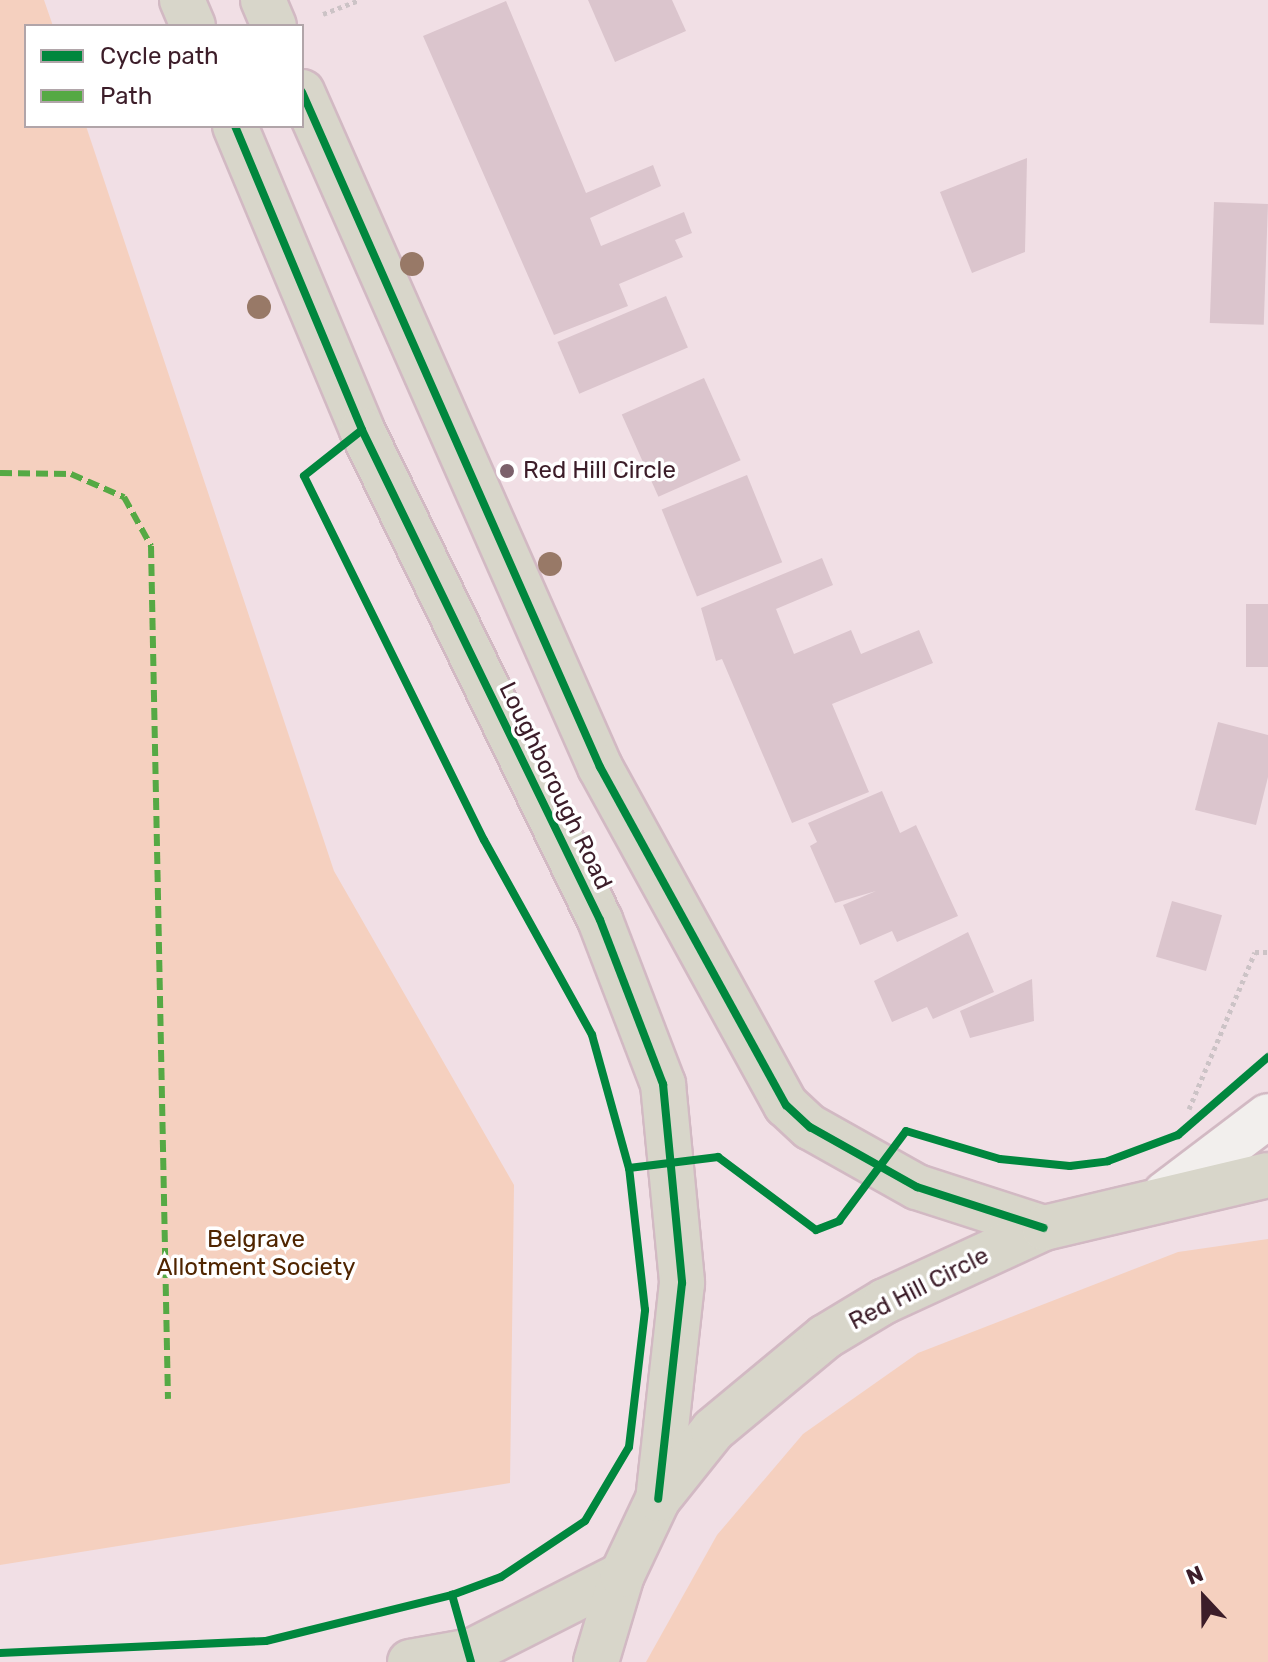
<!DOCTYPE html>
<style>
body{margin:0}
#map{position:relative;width:1268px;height:1662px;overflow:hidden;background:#f1dfe5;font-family:Rubik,sans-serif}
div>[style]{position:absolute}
.green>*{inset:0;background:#f5d0bf}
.building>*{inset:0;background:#dbc5cd;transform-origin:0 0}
.path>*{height:5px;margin-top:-2.5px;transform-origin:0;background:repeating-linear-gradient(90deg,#ccc3c6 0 4px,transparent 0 8px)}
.roads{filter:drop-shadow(2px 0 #d2b9c3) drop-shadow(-2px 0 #d2b9c3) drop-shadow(0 2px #d2b9c3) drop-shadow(0 -2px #d2b9c3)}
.secondary>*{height:44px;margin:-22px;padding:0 22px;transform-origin:22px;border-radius:22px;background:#f2efed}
.highway>*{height:44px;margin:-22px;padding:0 22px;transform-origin:22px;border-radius:22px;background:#d8d6ca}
.quiet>*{height:6px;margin-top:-3px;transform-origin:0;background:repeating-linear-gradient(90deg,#55a944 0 12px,transparent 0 18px)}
.cycleway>*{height:8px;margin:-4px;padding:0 4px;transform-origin:4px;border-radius:4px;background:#00873e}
.trees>*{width:24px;height:24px;margin:-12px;border-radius:50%;background:#987967}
.dots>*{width:22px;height:22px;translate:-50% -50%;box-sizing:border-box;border:4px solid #fff;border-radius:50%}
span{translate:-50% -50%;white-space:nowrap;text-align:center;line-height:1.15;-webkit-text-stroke:7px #fff;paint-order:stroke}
.poi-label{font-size:24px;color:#3c1d29}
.left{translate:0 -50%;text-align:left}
.street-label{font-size:24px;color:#3c1d29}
.park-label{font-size:24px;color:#502500}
.legend{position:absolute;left:24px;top:24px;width:280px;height:104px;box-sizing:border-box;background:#fff;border:2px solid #b1a5a9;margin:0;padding:10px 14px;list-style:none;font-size:24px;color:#3c1d29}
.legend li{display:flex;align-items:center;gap:16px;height:40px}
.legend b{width:40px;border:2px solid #b1a5a9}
.north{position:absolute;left:1164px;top:1558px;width:80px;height:80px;-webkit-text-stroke:6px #fff;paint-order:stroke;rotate:338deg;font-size:22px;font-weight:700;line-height:32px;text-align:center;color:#3c1d29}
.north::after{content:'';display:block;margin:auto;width:28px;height:36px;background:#3c1d29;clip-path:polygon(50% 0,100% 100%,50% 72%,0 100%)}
</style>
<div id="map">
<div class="green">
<div style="clip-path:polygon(0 0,44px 0,53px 26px,26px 26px,26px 126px,86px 126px,334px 871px,514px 1185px,510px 1483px,0 1565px)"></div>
<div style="clip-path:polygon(1268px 1239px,1268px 1662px,646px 1662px,717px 1535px,803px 1434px,918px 1353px,1178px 1252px)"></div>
</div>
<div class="building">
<div style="clip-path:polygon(588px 0,672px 0,686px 31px,615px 62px)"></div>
<div style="clip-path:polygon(506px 1px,586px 193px,653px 165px,661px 186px,590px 218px,601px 246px,684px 212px,692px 233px,675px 240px,683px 257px,619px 284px,628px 306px,554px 335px,423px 36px)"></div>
<div style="clip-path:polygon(1027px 158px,1025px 252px,972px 273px,940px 192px)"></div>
<div style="left:1214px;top:202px;width:54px;height:121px;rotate:2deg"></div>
<div style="left:666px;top:296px;width:56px;height:118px;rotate:67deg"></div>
<div style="left:704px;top:378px;width:90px;height:90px;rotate:66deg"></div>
<div style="left:747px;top:475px;width:94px;height:92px;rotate:68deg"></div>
<div style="clip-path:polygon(822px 558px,833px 585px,776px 609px,794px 654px,851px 630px,861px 654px,919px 630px,933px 663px,832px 704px,869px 792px,792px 823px,722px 659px,716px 661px,701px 608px)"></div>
<div style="left:1246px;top:604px;width:22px;height:63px"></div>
<div style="clip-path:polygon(1218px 722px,1268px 735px,1268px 777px,1256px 825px,1195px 810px)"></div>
<div style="clip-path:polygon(882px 791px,900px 833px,916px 825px,958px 916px,897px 942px,892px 931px,860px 945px,843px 905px,876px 891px,835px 903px,810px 846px,817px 842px,808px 823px)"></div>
<div style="left:1172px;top:901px;width:52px;height:58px;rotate:16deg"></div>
<div style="clip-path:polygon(968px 932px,994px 992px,933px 1019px,927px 1007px,892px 1022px,874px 981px)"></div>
<div style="clip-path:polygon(1032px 979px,1034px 1021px,970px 1038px,960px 1011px)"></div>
</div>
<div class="path">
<div style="left:323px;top:14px;width:39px;rotate:-21deg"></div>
<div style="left:1189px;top:1109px;width:170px;rotate:-67.2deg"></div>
<div style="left:1255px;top:952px;width:13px"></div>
</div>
<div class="roads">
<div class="secondary">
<div style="left:1165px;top:1194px;width:129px;rotate:-37.1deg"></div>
</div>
<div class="highway">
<div style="left:182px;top:0;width:28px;rotate:67deg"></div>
<div style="left:263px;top:0;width:28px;rotate:67deg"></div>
<div style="left:302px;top:92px;width:738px;rotate:66.18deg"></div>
<div style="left:600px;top:767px;width:386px;rotate:61.2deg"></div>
<div style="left:786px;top:1105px;width:33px;rotate:43deg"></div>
<div style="left:810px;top:1127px;width:123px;rotate:29.3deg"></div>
<div style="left:917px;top:1187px;width:133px;rotate:17.9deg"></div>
<div style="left:235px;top:126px;width:329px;rotate:67.3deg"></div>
<div style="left:362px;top:430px;width:545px;rotate:64.09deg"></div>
<div style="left:600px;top:920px;width:176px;rotate:69deg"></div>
<div style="left:663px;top:1084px;width:200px;rotate:84.5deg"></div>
<div style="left:682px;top:1283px;width:217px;rotate:96.3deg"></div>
<div style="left:410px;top:1662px;width:63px;rotate:-10.1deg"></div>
<div style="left:472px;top:1651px;width:168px;rotate:-26.9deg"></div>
<div style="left:596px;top:1662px;width:91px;rotate:-73.4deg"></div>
<div style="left:622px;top:1575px;width:84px;rotate:-64.7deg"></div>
<div style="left:658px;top:1499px;width:88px;rotate:-51.4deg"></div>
<div style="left:713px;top:1430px;width:146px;rotate:-39.7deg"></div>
<div style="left:825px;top:1337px;width:70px;rotate:-31deg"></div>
<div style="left:885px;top:1301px;width:175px;rotate:-24.7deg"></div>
<div style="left:1044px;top:1228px;width:230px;rotate:-13.3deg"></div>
</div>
</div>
<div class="quiet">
<div style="left:0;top:473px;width:71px;rotate:0.8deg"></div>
<div style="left:71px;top:474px;width:58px;rotate:23.5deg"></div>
<div style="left:124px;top:497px;width:56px;rotate:61.1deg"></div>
<div style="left:151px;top:546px;width:853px;rotate:88.86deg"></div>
</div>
<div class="cycleway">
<div style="left:302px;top:92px;width:738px;rotate:66.18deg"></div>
<div style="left:600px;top:767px;width:386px;rotate:61.2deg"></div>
<div style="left:786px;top:1105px;width:33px;rotate:43deg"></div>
<div style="left:810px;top:1127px;width:123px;rotate:29.3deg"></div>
<div style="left:917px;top:1187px;width:133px;rotate:17.9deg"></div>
<div style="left:235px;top:126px;width:329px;rotate:67.3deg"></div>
<div style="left:362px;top:430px;width:545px;rotate:64.09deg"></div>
<div style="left:600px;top:920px;width:176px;rotate:69deg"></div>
<div style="left:663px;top:1084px;width:200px;rotate:84.5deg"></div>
<div style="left:682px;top:1283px;width:217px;rotate:96.3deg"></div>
<div style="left:362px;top:430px;width:74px;rotate:141.6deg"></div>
<div style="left:304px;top:476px;width:406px;rotate:63.7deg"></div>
<div style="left:484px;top:840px;width:223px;rotate:61deg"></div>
<div style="left:592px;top:1035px;width:138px;rotate:74.5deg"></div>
<div style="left:0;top:1653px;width:266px;rotate:-2.6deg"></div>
<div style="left:266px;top:1641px;width:192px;rotate:-13.9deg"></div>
<div style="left:471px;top:1662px;width:70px;rotate:-105.8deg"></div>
<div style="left:452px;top:1595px;width:52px;rotate:-20.2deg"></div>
<div style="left:501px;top:1577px;width:101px;rotate:-33.7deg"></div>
<div style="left:585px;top:1521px;width:86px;rotate:-59.3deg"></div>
<div style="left:629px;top:1447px;width:138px;rotate:-83.3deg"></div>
<div style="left:645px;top:1310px;width:143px;rotate:-96.4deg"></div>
<div style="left:629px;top:1168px;width:90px;rotate:-7deg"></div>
<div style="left:718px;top:1157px;width:122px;rotate:36.7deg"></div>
<div style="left:816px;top:1230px;width:25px;rotate:-21deg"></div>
<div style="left:839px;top:1221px;width:112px;rotate:-53.3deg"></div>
<div style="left:906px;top:1131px;width:98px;rotate:16.6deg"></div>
<div style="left:1000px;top:1159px;width:70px;rotate:5.7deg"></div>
<div style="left:1070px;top:1166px;width:38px;rotate:-7deg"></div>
<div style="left:1108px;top:1161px;width:75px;rotate:-20.4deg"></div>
<div style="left:1178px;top:1135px;width:119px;rotate:-40.9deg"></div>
</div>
<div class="trees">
<div style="left:412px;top:264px"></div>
<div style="left:259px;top:307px"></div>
<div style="left:550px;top:564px"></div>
</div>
<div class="dots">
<div style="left:507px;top:471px;background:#7b616b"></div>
</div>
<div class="poi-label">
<span class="left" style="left:523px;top:471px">Red Hill Circle</span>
</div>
<div class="street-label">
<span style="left:555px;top:786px;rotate:64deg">Loughborough Road</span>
<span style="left:919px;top:1289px;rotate:-27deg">Red Hill Circle</span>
</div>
<div class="park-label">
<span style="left:256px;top:1254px">Belgrave<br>Allotment Society</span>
</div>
<ul class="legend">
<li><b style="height:10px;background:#00873e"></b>Cycle path</li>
<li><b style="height:10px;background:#55a944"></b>Path</li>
</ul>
<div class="north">N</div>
</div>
